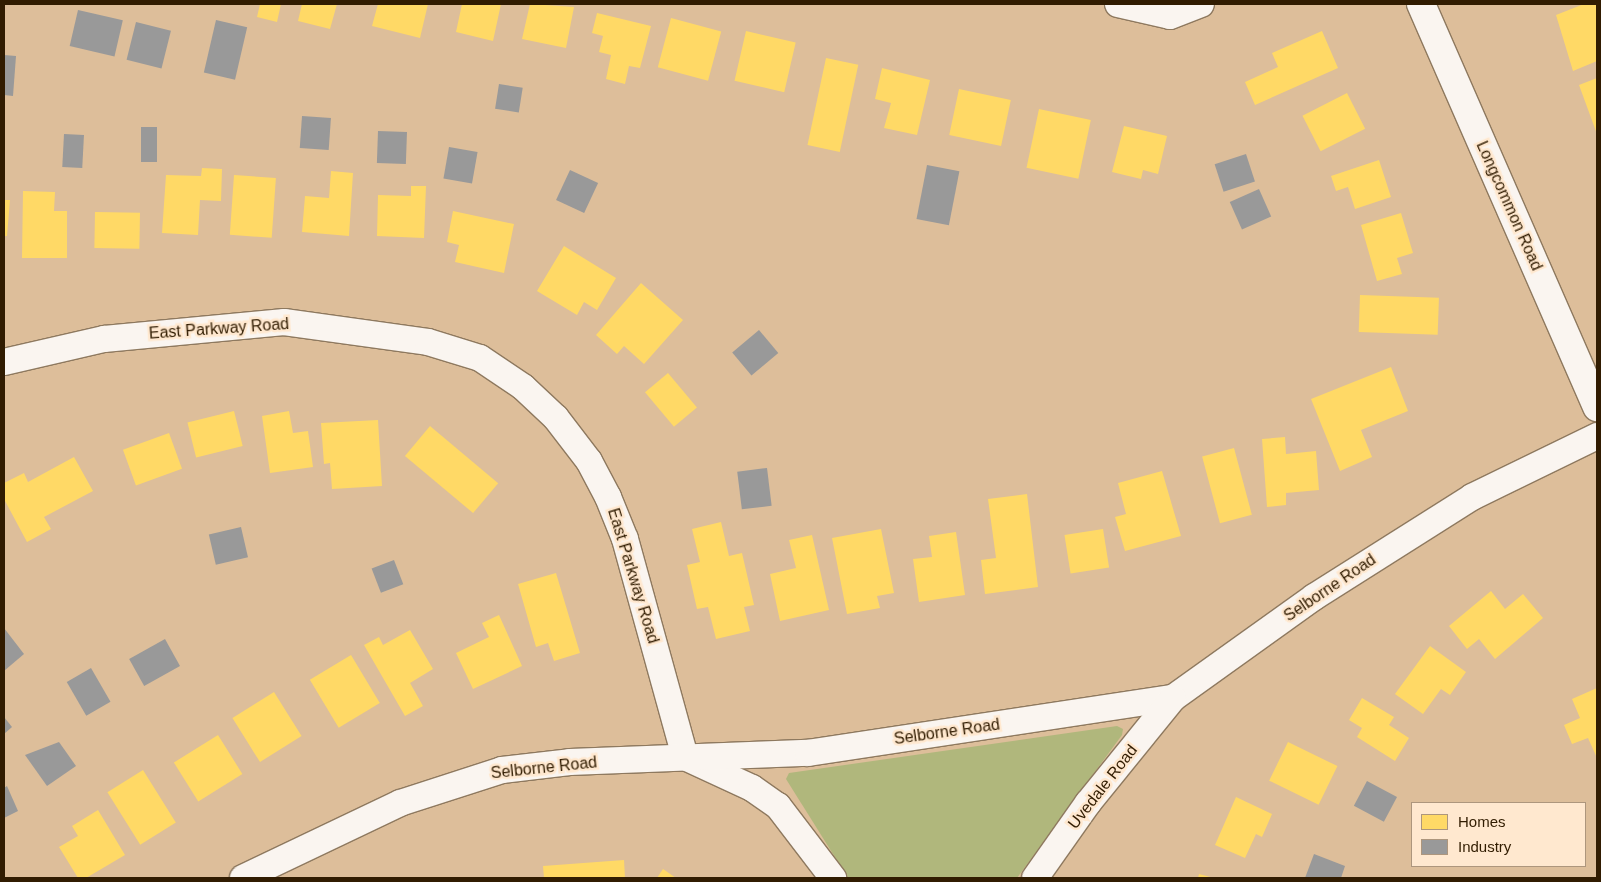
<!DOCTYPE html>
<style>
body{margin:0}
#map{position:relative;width:1601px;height:882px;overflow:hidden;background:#ddbe9a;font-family:Helvetica,sans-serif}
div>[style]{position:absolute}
.green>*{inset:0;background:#b0b77c}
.homes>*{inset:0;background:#ffd966;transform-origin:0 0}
.industry>*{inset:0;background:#999;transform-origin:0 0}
.roads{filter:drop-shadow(1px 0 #8e795f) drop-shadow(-1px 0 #8e795f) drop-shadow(0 1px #8e795f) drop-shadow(0 -1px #8e795f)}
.minor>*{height:26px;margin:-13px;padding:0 13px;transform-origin:13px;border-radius:13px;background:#faf5f0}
.tertiary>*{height:28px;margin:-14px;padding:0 14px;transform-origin:14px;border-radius:14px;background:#faf5f0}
span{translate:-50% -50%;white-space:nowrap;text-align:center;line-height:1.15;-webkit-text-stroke:5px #ffe8cf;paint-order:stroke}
.street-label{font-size:16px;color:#311c01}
.frame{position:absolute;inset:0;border:5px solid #311c01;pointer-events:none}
.legend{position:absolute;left:1411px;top:802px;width:175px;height:65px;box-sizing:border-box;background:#ffe8cf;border:1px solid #ad967d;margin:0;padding:6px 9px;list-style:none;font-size:15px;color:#311c01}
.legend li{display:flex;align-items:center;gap:10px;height:25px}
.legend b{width:25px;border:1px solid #ad967d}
</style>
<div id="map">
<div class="green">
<div style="clip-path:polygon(1117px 726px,1123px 729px,1122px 735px,1017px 878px,848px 878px,786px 779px,789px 773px)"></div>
</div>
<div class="homes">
<div style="clip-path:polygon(260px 4px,281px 4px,277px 22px,257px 17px)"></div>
<div style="clip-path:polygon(302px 4px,337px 4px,330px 29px,298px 21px)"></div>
<div style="clip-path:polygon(378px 4px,428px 4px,420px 38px,372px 26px)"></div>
<div style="clip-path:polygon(462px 4px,501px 4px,493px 41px,456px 32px)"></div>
<div style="clip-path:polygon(530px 4px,574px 7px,566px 48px,522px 39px)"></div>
<div style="clip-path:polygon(1584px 4px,1597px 4px,1597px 61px,1573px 71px,1556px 15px)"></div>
<div style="clip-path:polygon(597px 13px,651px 26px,640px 68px,629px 66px,625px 84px,606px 79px,611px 55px,599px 52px,603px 36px,592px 33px)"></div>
<div style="left:671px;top:18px;width:52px;height:51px;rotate:15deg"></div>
<div style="left:746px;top:31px;width:51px;height:51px;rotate:13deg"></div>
<div style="clip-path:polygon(1322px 31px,1338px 68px,1255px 105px,1245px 82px,1278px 67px,1272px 53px)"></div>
<div style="left:826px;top:58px;width:33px;height:89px;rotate:12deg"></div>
<div style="clip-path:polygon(882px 68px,930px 80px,917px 135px,884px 128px,891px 103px,875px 99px)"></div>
<div style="clip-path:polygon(1597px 78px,1597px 134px,1579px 85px)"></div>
<div style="left:959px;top:89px;width:53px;height:47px;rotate:12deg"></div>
<div style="left:1347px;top:93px;width:40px;height:50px;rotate:63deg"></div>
<div style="left:1039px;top:109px;width:53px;height:60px;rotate:12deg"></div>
<div style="clip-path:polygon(1124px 126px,1167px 136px,1158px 174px,1143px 170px,1141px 179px,1112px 172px)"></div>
<div style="clip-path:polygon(1379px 160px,1391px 197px,1355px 209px,1348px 187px,1336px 191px,1331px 176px)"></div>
<div style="clip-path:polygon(202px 168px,222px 169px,221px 201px,200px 200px,198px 235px,162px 233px,166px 175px,201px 176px)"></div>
<div style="clip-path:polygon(331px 171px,353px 173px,349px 236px,302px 232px,305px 196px,329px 198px)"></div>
<div style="left:234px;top:175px;width:42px;height:60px;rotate:4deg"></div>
<div style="clip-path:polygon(411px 186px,426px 186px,424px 238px,377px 236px,378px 195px,411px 196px)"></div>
<div style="clip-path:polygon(23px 191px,55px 192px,54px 211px,67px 211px,67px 258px,22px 258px)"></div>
<div style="clip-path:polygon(4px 200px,10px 200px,7px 236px,4px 236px)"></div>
<div style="clip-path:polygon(453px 211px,514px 224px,504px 273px,455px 262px,459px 245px,447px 242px)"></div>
<div style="left:95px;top:212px;width:45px;height:36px;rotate:1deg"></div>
<div style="clip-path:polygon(1401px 213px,1413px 253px,1397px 258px,1402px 274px,1377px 281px,1361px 225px)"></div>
<div style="clip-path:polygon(564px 246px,616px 278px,597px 310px,584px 302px,577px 315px,537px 291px)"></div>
<div style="clip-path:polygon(641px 283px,683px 320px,644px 364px,624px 346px,617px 354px,596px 335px)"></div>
<div style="left:1360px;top:295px;width:79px;height:37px;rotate:2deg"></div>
<div style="clip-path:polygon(1391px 367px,1408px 411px,1361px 430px,1372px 457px,1340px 471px,1311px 399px)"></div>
<div style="left:668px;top:373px;width:45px;height:30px;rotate:50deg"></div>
<div style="left:234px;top:411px;width:36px;height:48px;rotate:76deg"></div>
<div style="clip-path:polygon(289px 411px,293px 433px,308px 431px,313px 467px,270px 473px,262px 416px)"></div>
<div style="clip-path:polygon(378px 420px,382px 486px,332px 489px,330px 463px,324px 464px,321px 423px)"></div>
<div style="left:430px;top:426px;width:89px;height:39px;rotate:40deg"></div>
<div style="left:169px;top:433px;width:38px;height:49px;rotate:70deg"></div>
<div style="clip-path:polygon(1285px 437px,1286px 454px,1316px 451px,1319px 490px,1286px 493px,1286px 505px,1267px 507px,1262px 439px)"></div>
<div style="left:1234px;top:448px;width:69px;height:33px;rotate:75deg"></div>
<div style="clip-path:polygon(74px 457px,93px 491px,44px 517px,51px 529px,27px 542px,4px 499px,4px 483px,24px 473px,28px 482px)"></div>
<div style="clip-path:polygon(1162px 471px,1181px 536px,1125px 551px,1115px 517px,1126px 514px,1118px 483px)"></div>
<div style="clip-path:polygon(1027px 494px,1038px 587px,985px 594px,981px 560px,996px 558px,988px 499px)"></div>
<div style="clip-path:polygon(721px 522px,729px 556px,742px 553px,754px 605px,744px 607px,750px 631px,716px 639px,708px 607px,697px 609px,687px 565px,700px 562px,692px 529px)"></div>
<div style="clip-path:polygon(881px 529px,894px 593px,877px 596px,880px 608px,847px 614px,832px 538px)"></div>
<div style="left:1103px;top:529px;width:39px;height:39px;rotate:81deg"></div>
<div style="clip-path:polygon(956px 532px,965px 595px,919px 602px,913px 559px,932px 557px,929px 536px)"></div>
<div style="clip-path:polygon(812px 535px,829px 610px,780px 621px,770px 574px,796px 568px,789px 540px)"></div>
<div style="clip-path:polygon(556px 573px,580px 653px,554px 661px,548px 643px,536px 647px,518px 584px)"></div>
<div style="clip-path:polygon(1491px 591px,1505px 609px,1523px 594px,1543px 618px,1495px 659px,1479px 639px,1467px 649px,1449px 626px)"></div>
<div style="clip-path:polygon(499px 615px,522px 666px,473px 689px,456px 653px,489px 637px,482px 623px)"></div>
<div style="clip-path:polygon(410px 630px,433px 669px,410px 683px,423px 706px,405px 716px,364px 645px,379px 637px,383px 645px)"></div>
<div style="clip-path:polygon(1430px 646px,1466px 672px,1450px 695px,1441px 689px,1423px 714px,1395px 694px)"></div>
<div style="left:351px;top:655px;width:56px;height:48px;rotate:59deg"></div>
<div style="clip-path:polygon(1597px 688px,1597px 758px,1588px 738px,1572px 744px,1564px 725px,1580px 718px,1572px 699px)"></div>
<div style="left:274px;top:692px;width:52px;height:49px;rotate:58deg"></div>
<div style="clip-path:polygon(1362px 698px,1394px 717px,1389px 725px,1409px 738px,1395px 761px,1357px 737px,1362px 728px,1349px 720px)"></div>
<div style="left:218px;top:735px;width:46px;height:52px;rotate:58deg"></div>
<div style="left:1288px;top:742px;width:55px;height:43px;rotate:26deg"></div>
<div style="left:143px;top:770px;width:62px;height:42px;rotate:58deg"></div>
<div style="clip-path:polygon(1236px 797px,1272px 814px,1262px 837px,1256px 834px,1245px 858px,1215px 845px)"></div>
<div style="clip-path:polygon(98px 810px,125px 855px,86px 878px,78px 878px,59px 847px,78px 836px,72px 826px)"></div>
<div style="clip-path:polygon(624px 860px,625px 878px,544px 878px,543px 866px)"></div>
<div style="clip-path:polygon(663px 869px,676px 878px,657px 878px)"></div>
<div style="clip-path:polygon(1199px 874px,1214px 878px,1198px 878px)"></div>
</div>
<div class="industry">
<div style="left:78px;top:10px;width:46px;height:37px;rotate:13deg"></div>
<div style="left:216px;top:20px;width:32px;height:54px;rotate:13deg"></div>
<div style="left:136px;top:22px;width:36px;height:39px;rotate:14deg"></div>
<div style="clip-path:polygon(4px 55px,16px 56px,13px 96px,4px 95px)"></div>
<div style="left:499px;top:84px;width:24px;height:25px;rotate:9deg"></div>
<div style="left:302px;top:116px;width:29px;height:32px;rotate:4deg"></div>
<div style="left:141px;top:127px;width:16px;height:35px"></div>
<div style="left:378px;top:131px;width:29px;height:32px;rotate:2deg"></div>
<div style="left:64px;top:134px;width:20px;height:33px;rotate:3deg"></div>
<div style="left:449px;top:147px;width:29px;height:32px;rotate:10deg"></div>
<div style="left:1246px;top:154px;width:29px;height:33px;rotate:72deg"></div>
<div style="left:927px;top:165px;width:33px;height:55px;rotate:11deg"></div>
<div style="left:570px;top:170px;width:31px;height:33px;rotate:25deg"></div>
<div style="left:1259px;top:189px;width:30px;height:32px;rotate:66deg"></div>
<div style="left:759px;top:330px;width:30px;height:35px;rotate:50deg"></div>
<div style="left:767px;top:468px;width:38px;height:30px;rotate:83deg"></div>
<div style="left:241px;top:527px;width:31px;height:33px;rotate:77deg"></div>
<div style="left:394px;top:560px;width:26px;height:24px;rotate:69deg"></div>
<div style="clip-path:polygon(4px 628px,24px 654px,4px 671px)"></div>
<div style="left:165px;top:639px;width:31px;height:41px;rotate:61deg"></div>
<div style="left:91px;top:668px;width:39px;height:28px;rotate:60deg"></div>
<div style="clip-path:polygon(4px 717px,12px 727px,4px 734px)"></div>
<div style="clip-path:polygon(59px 742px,76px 766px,47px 786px,25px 755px)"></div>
<div style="left:1367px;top:781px;width:34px;height:28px;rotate:28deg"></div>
<div style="clip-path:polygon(7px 786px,18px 811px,4px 818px,4px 788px)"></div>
<div style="clip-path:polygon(1314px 854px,1345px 866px,1341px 878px,1305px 878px)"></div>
</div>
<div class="roads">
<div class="minor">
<div style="left:1118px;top:4px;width:53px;rotate:13deg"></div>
<div style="left:1170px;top:16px;width:33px;rotate:-21deg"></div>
<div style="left:4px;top:362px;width:103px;rotate:-13deg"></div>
<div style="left:104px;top:339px;width:181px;rotate:-5.4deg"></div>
<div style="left:284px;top:322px;width:145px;rotate:7.9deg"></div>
<div style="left:428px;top:342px;width:54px;rotate:17.1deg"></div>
<div style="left:480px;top:358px;width:52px;rotate:34deg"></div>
<div style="left:523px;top:387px;width:45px;rotate:43.2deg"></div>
<div style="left:556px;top:418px;width:54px;rotate:52.5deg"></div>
<div style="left:589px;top:461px;width:41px;rotate:62.2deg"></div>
<div style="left:608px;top:497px;width:45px;rotate:68deg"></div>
<div style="left:625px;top:539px;width:226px;rotate:74.6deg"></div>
<div style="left:689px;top:759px;width:69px;rotate:24.7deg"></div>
<div style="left:752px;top:788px;width:32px;rotate:35deg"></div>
<div style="left:778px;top:806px;width:91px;rotate:52.6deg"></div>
<div style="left:243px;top:878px;width:174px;rotate:-25.5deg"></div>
<div style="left:400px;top:803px;width:107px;rotate:-17.9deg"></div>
<div style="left:502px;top:770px;width:68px;rotate:-6.7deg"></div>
<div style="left:570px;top:762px;width:238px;rotate:-2.2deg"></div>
<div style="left:808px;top:753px;width:369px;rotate:-8.6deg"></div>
<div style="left:1173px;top:698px;width:173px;rotate:-35.6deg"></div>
<div style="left:1314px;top:597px;width:187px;rotate:-32.3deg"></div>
<div style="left:1472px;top:497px;width:139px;rotate:-26deg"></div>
<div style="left:1035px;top:878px;width:92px;rotate:-54.8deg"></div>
<div style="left:1088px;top:803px;width:135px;rotate:-51deg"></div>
</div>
<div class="tertiary">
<div style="left:1421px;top:4px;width:440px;rotate:66.4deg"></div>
</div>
</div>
<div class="street-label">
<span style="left:1509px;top:206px;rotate:66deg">Longcommon Road</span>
<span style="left:219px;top:329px;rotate:-4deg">East Parkway Road</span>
<span style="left:633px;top:576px;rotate:73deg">East Parkway Road</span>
<span style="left:1330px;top:588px;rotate:-34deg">Selborne Road</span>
<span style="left:947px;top:732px;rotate:-8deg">Selborne Road</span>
<span style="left:544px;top:768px;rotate:-6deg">Selborne Road</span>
<span style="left:1103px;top:787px;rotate:-52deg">Uvedale Road</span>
</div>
<div class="frame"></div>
<ul class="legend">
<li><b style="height:14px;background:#ffd966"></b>Homes</li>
<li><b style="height:14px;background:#999"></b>Industry</li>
</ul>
</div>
